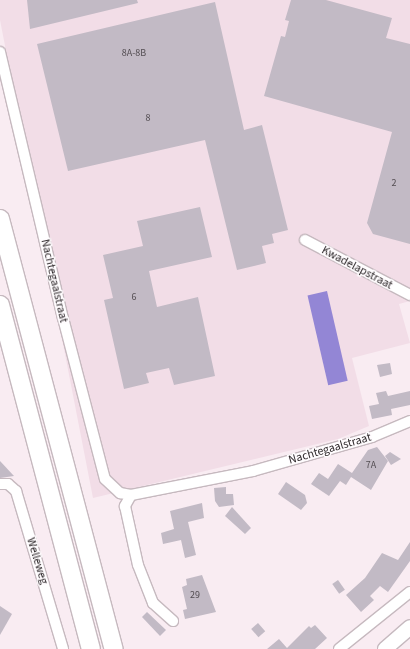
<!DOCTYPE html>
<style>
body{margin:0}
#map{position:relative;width:410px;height:649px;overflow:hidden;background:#f9ecf2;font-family:"Source Sans 3",sans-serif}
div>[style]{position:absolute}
.built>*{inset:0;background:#f2dde7}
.water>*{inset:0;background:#9386d5;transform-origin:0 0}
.building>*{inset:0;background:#c2bac5;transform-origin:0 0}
.roads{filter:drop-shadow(1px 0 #c6b9bf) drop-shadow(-1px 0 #c6b9bf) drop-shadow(0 1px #c6b9bf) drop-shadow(0 -1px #c6b9bf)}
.minor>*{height:10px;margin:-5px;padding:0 5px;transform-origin:5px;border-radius:5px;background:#fff}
.secondary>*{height:14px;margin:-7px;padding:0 7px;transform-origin:7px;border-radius:7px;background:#fff}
.motorway>*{height:18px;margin:-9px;padding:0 9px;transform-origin:9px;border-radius:9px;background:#fff}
span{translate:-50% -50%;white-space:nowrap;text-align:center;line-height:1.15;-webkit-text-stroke:3px #fffcfe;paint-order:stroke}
.number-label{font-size:10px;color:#534d52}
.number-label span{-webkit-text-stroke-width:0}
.street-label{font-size:12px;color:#2e292b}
</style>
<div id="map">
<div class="built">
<div style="clip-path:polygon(0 0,410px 0,410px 301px,399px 304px,410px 343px,352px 358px,369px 426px,338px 439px,93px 498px,0 20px)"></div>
</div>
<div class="water">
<div style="left:327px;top:291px;width:92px;height:20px;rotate:77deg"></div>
</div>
<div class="building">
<div style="clip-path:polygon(27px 0,137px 0,138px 3px,30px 29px)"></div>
<div style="clip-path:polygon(291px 0,326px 0,392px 18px,386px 38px,410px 44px,410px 244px,373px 234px,367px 223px,392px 132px,264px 96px,281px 36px,285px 37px,289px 21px,285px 20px)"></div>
<div style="clip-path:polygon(215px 2px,244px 130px,262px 125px,288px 230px,272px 234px,274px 243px,262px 246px,266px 263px,237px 270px,205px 140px,68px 171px,37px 44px)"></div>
<div style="clip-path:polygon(200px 207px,212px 257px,149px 271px,157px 307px,198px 297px,215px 376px,174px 385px,169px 368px,146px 373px,149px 383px,124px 389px,104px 300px,113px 298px,103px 255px,143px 246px,137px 221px)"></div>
<div style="clip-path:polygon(390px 363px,392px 374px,380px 377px,377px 365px)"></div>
<div style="clip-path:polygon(386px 391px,388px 396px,410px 391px,410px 405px,391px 409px,392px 415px,372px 419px,369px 406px,379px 404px,376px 393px)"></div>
<div style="clip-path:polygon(377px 447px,388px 461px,371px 490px,351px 477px,346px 485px,340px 481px,329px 496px,311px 484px,319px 473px,328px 479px,338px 464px,352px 473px,368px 450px)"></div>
<div style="clip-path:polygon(390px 452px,401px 459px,391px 465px,385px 456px)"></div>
<div style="clip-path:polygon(0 461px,14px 476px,0 478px)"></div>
<div style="clip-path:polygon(286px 482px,305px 495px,307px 503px,301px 510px,278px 494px)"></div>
<div style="clip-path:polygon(226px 487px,226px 494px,233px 494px,234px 505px,219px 507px,215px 501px,214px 488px)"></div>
<div style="clip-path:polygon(202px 503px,204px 518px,188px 522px,196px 555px,185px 558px,181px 540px,163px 544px,161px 533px,174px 529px,170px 511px)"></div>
<div style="clip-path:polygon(232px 507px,251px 528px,245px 534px,225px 516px)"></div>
<div style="clip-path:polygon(410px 542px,410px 561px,388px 592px,380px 586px,370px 596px,374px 600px,361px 612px,346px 595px,365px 578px,382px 553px,398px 560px)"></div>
<div style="clip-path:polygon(202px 575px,216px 612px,185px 619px,183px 610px,187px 609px,182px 587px,187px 585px,186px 579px)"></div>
<div style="left:338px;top:580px;width:12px;height:7px;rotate:55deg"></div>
<div style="clip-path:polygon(0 606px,12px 614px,0 635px)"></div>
<div style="clip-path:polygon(147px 612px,166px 630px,160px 636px,142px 617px)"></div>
<div style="left:258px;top:623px;width:11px;height:9px;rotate:49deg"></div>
<div style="clip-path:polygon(315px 625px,327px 638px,315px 649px,267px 649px,279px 639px,287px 648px,309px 626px,311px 628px)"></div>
</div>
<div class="roads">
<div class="minor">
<div style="left:0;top:52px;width:273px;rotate:76.7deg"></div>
<div style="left:63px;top:318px;width:166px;rotate:75.4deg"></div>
<div style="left:105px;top:479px;width:21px;rotate:43deg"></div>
<div style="left:120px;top:493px;width:11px;rotate:10deg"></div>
<div style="left:131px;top:495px;width:124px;rotate:-11.1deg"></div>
<div style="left:253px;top:471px;width:124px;rotate:-15.9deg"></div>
<div style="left:372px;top:437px;width:41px;rotate:-22.8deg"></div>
<div style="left:305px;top:240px;width:119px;rotate:27.6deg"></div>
<div style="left:0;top:484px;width:8px"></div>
<div style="left:8px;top:484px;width:11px;rotate:41deg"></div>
<div style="left:16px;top:491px;width:165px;rotate:73.4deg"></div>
<div style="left:131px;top:495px;width:13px;rotate:119deg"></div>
<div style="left:125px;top:506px;width:60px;rotate:77.6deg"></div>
<div style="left:138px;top:565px;width:41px;rotate:68.5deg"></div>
<div style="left:153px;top:603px;width:27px;rotate:42deg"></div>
<div style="left:339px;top:649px;width:91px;rotate:-38.8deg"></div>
</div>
<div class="secondary">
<div style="left:385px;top:649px;width:33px;rotate:-41deg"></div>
</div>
<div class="motorway">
<div style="left:0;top:219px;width:445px;rotate:75.2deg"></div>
<div style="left:0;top:305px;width:356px;rotate:75.2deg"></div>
</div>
</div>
<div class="number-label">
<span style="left:134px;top:54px">8A-8B</span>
<span style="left:148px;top:119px">8</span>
<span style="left:394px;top:184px">2</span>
<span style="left:134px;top:298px">6</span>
<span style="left:371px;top:466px">7A</span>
<span style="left:195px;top:596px">29</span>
</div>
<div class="street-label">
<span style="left:357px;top:268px;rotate:28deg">Kwadelapstraat</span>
<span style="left:54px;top:281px;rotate:77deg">Nachtegaalstraat</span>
<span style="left:330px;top:449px;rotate:-16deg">Nachtegaalstraat</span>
<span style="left:37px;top:561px;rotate:73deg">Welleweg</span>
</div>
</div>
